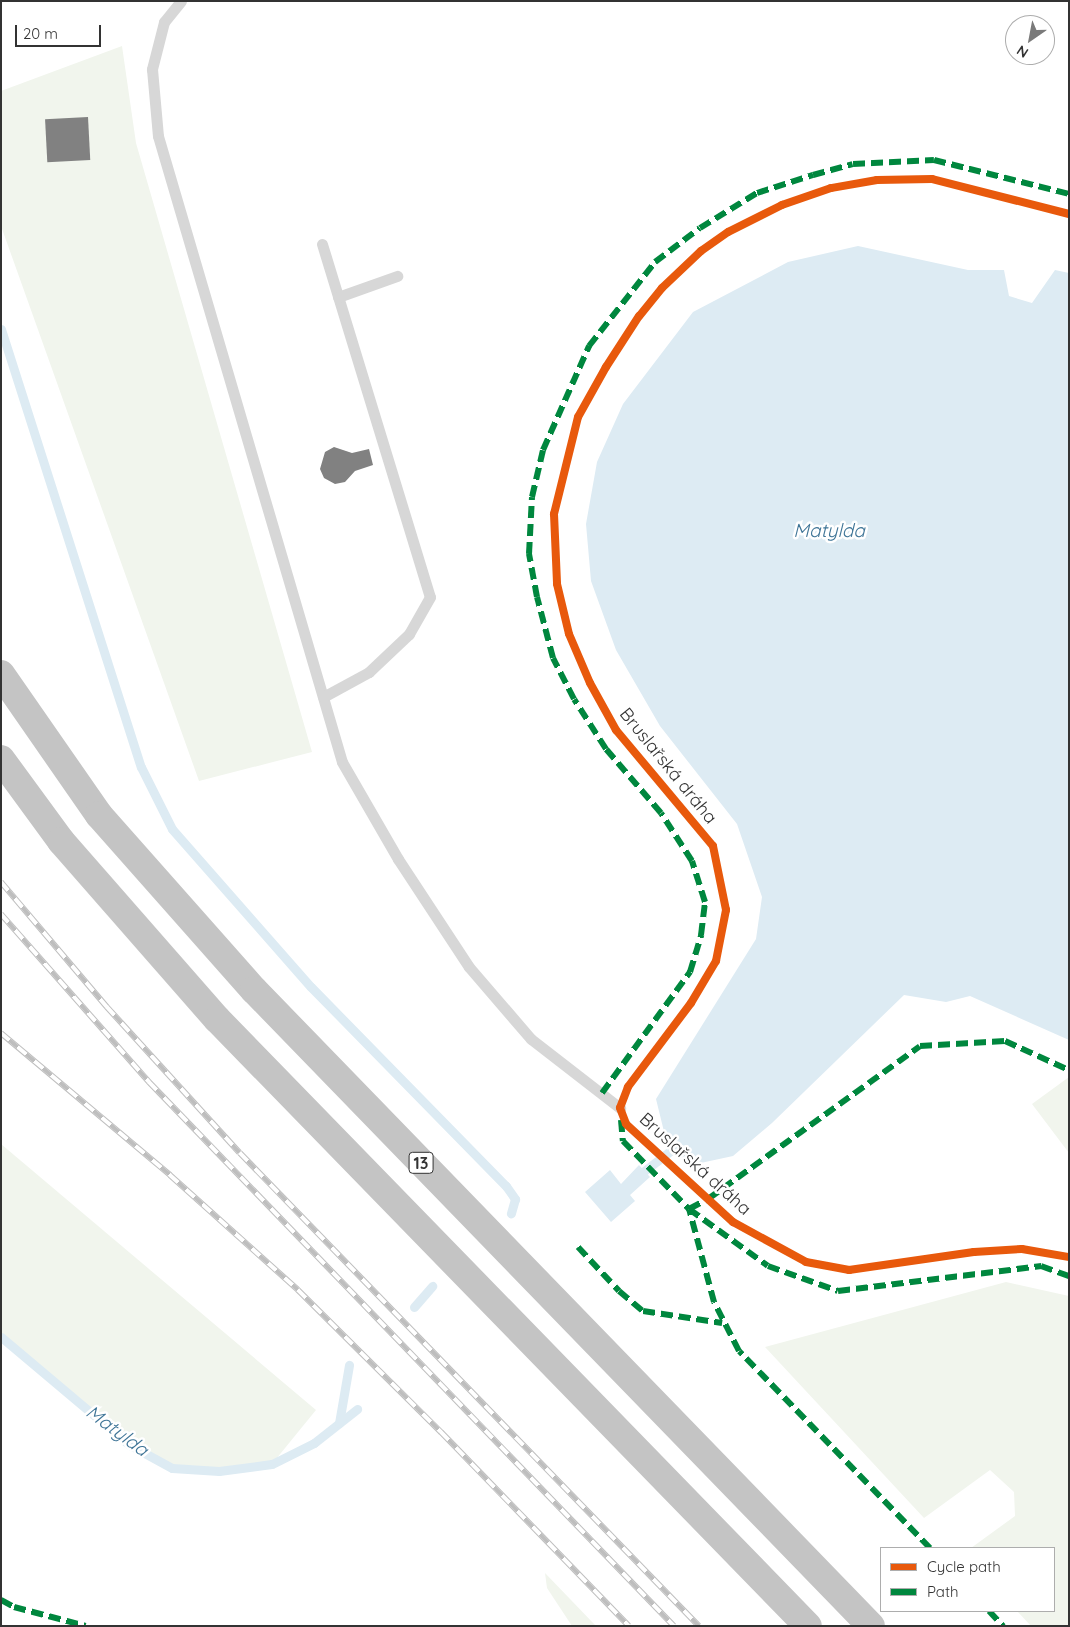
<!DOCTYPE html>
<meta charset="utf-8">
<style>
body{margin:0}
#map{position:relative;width:1070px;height:1627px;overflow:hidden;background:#fff;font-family:Quicksand,sans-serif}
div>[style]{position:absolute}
.green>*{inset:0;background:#f1f5ed}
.water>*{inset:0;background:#ddebf3}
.stream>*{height:9px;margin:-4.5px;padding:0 4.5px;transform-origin:4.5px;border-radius:4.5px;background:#ddebf3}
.building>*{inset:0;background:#818181;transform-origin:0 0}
.lane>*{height:11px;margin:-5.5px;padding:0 5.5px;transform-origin:5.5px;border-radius:5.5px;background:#d7d7d7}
.highway>*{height:28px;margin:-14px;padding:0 14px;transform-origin:14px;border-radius:14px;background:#c4c4c4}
.rail>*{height:5.5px;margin-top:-2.75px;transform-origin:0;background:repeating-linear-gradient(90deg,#fff 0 11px,#bebebe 0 22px);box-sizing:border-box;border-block:1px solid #bebebe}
.quiet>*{height:6px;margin-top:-3px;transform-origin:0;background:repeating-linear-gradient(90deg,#00873e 0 12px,transparent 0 18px)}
.cycleway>*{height:8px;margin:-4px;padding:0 4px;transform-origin:4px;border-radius:4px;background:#e8590c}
span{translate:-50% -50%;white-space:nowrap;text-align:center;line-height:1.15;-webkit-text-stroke:5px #fff;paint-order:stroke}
.shield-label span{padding:1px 4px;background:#fff;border:1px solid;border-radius:4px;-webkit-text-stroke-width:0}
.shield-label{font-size:16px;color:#333;font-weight:700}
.street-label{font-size:18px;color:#333}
.water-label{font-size:19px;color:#3f7597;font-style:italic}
.frame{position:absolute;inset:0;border:2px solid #333;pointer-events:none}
.legend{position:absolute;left:880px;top:1547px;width:175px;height:65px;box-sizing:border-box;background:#fff;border:1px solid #adadad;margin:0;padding:6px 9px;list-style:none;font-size:15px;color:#333}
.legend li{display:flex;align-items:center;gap:10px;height:25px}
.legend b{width:25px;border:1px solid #adadad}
.north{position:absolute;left:1005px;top:15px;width:50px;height:50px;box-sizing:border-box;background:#fff;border:1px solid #adadad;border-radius:50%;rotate:213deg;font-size:14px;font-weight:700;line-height:20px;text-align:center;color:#333}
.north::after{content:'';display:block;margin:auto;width:18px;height:22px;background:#7a7a7a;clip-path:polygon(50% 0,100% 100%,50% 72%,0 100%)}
.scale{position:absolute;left:15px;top:25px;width:86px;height:22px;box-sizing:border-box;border:2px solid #333;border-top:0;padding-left:6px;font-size:15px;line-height:18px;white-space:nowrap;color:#333;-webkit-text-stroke:4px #fff;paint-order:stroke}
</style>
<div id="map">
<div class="green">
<div style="clip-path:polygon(122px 46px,136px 143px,312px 752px,199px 781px,1px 226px,1px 91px)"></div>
<div style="clip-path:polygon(1069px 1077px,1069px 1153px,1032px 1104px)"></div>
<div style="clip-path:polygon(1px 1144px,316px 1410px,272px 1464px,219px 1471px,172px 1468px,119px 1437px,1px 1337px)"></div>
<div style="clip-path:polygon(1006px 1282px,1069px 1296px,1069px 1626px,1031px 1626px,1017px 1611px,1054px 1611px,1054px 1548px,971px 1548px,1015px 1516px,1014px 1492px,990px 1470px,924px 1518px,765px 1347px)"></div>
<div style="clip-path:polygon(545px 1573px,596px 1626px,572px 1626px,547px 1588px)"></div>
</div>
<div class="water">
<div style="clip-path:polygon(858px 246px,968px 270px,1004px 270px,1009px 296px,1032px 303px,1055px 270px,1069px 273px,1069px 1040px,970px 996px,946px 1002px,904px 995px,772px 1123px,733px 1156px,696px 1164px,669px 1152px,656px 1099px,756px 939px,762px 897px,737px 824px,660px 726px,616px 650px,591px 581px,586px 524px,597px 462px,623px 404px,693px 312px,788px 262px)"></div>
<div style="clip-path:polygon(639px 1165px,650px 1177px,630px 1195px,635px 1201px,611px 1222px,585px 1192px,610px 1170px,621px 1184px)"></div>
</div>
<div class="stream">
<div style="left:1px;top:329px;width:460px;rotate:72.3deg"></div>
<div style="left:141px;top:767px;width:69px;rotate:63.4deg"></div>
<div style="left:172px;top:829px;width:210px;rotate:48.7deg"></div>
<div style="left:311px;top:987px;width:279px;rotate:45.6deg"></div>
<div style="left:506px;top:1186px;width:16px;rotate:55deg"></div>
<div style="left:515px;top:1199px;width:15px;rotate:106deg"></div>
<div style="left:635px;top:1178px;width:54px;rotate:-37.5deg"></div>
<div style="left:414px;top:1307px;width:28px;rotate:-49deg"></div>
<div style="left:1px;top:1337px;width:166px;rotate:40.1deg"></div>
<div style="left:128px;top:1444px;width:50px;rotate:28.6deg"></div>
<div style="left:172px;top:1468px;width:47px;rotate:3.7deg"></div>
<div style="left:219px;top:1471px;width:53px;rotate:-7.5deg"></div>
<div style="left:272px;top:1464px;width:47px;rotate:-26.6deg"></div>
<div style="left:314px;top:1443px;width:55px;rotate:-38.3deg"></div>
<div style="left:339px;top:1423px;width:59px;rotate:-80.2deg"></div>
</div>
<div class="building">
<div style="left:88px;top:117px;width:43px;height:43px;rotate:87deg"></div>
<div style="clip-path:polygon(334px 447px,352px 453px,369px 449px,373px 465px,355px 471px,345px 482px,335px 484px,324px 478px,320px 469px,325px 452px)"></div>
</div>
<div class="lane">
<div style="left:181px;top:1px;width:27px;rotate:129deg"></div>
<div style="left:164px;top:22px;width:49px;rotate:104.3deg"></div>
<div style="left:152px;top:69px;width:67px;rotate:84.9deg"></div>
<div style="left:158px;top:136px;width:652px;rotate:73.62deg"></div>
<div style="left:342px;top:762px;width:112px;rotate:60deg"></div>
<div style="left:398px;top:859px;width:129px;rotate:56.7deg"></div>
<div style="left:469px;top:967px;width:95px;rotate:49.3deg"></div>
<div style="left:531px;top:1039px;width:113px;rotate:37.8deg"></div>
<div style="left:322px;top:244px;width:369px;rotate:73deg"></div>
<div style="left:430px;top:597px;width:43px;rotate:119.6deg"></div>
<div style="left:409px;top:634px;width:55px;rotate:136.5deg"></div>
<div style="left:369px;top:672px;width:52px;rotate:151.5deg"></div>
<div style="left:338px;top:297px;width:63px;rotate:-19.6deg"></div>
</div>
<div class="highway">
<div style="left:1px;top:674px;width:172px;rotate:55.2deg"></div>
<div style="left:99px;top:815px;width:234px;rotate:48.5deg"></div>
<div style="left:254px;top:990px;width:886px;rotate:45.87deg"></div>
<div style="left:1px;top:759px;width:102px;rotate:53.8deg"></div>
<div style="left:61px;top:841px;width:237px;rotate:48.8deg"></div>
<div style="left:217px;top:1019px;width:847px;rotate:45.77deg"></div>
</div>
<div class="rail">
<div style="left:1px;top:882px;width:164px;rotate:49.7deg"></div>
<div style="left:107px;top:1007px;width:197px;rotate:47.7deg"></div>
<div style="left:240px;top:1153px;width:659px;rotate:45.86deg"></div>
<div style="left:1px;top:914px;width:224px;rotate:48.6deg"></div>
<div style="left:149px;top:1082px;width:756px;rotate:46.02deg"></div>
<div style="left:1px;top:1033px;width:221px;rotate:40deg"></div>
<div style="left:170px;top:1175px;width:172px;rotate:41.9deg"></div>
<div style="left:298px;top:1290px;width:202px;rotate:44.8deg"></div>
<div style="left:441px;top:1432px;width:270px;rotate:45.9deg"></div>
</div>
<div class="quiet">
<div style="left:602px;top:1093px;width:150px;rotate:-54deg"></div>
<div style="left:690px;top:972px;width:39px;rotate:-73deg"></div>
<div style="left:701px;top:935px;width:33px;rotate:-83deg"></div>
<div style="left:705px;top:902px;width:43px;rotate:-107.6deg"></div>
<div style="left:692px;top:861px;width:57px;rotate:-122.9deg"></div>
<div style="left:661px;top:813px;width:84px;rotate:-130.7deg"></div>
<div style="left:606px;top:749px;width:59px;rotate:-122.6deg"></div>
<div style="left:574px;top:699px;width:46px;rotate:-117.1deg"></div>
<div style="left:553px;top:658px;width:63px;rotate:-104.7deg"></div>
<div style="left:537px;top:597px;width:44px;rotate:-100.5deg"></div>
<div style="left:529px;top:554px;width:57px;rotate:-87deg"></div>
<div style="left:532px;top:497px;width:48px;rotate:-76.8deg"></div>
<div style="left:543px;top:450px;width:114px;rotate:-66.1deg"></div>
<div style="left:589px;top:346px;width:107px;rotate:-51.8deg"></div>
<div style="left:655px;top:262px;width:56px;rotate:-37.1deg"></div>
<div style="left:700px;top:228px;width:67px;rotate:-31.6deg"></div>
<div style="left:757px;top:193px;width:59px;rotate:-17.8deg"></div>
<div style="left:813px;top:175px;width:41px;rotate:-15.4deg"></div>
<div style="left:853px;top:164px;width:81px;rotate:-2.8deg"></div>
<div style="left:934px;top:160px;width:139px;rotate:14.1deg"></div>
<div style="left:621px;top:1120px;width:21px;rotate:85deg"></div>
<div style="left:623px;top:1141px;width:95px;rotate:45.9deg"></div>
<div style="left:689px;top:1209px;width:21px;rotate:-28deg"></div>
<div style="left:708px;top:1199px;width:261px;rotate:-35.8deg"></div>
<div style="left:920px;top:1046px;width:85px;rotate:-3.4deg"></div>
<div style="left:1005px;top:1041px;width:70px;rotate:24.4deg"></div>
<div style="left:578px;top:1247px;width:60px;rotate:47deg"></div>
<div style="left:619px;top:1291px;width:31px;rotate:40deg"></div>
<div style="left:643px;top:1311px;width:80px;rotate:8.6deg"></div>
<div style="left:930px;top:1548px;width:274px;rotate:-134.1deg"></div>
<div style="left:739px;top:1351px;width:55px;rotate:-117deg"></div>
<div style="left:714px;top:1302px;width:96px;rotate:-105deg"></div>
<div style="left:689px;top:1209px;width:97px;rotate:35.8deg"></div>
<div style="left:768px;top:1266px;width:74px;rotate:19.7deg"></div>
<div style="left:838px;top:1291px;width:205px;rotate:-7deg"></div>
<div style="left:1041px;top:1266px;width:30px;rotate:20deg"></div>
<div style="left:1px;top:1600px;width:15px;rotate:28deg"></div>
<div style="left:14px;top:1607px;width:74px;rotate:14.8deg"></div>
<div style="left:989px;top:1611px;width:21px;rotate:47deg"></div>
</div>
<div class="cycleway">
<div style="left:1069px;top:214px;width:141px;rotate:-165.7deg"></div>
<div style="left:932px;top:179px;width:55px;rotate:179deg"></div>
<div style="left:877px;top:180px;width:47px;rotate:170.1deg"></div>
<div style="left:831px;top:188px;width:52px;rotate:160.9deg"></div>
<div style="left:782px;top:205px;width:60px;rotate:153.4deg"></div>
<div style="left:728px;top:232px;width:33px;rotate:145deg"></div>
<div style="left:701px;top:251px;width:54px;rotate:136.5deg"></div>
<div style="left:662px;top:288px;width:36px;rotate:129deg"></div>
<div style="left:639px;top:316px;width:61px;rotate:122.9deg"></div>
<div style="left:606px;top:367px;width:57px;rotate:119.2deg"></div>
<div style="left:578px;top:417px;width:100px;rotate:103.9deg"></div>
<div style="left:554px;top:514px;width:70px;rotate:87.5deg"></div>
<div style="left:557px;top:584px;width:51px;rotate:76.5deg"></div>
<div style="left:569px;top:634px;width:53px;rotate:66.8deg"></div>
<div style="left:590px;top:683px;width:54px;rotate:61deg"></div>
<div style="left:616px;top:730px;width:151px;rotate:50.1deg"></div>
<div style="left:713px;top:846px;width:65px;rotate:78.5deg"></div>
<div style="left:726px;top:910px;width:52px;rotate:101.1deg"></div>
<div style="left:716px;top:961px;width:49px;rotate:120.8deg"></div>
<div style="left:691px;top:1003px;width:105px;rotate:126.9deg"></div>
<div style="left:628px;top:1087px;width:22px;rotate:111deg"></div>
<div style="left:620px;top:1108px;width:17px;rotate:69deg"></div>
<div style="left:626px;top:1124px;width:145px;rotate:42.5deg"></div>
<div style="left:733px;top:1222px;width:83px;rotate:28.7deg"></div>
<div style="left:806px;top:1262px;width:44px;rotate:10.5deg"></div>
<div style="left:849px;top:1270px;width:126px;rotate:-8.2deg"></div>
<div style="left:974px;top:1252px;width:48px;rotate:-3.6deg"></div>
<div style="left:1022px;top:1249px;width:48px;rotate:9.7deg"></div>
</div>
<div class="shield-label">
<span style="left:421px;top:1163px">13</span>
</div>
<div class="street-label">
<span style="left:668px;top:766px;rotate:51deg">Bruslařská dráha</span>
<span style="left:695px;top:1164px;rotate:42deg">Bruslařská dráha</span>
</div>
<div class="water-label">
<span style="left:829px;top:531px">Matylda</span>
<span style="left:117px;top:1431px;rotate:36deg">Matylda</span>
</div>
<div class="frame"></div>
<ul class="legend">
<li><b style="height:6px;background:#e8590c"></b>Cycle path</li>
<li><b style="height:6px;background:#00873e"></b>Path</li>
</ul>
<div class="north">N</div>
<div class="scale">20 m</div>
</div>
